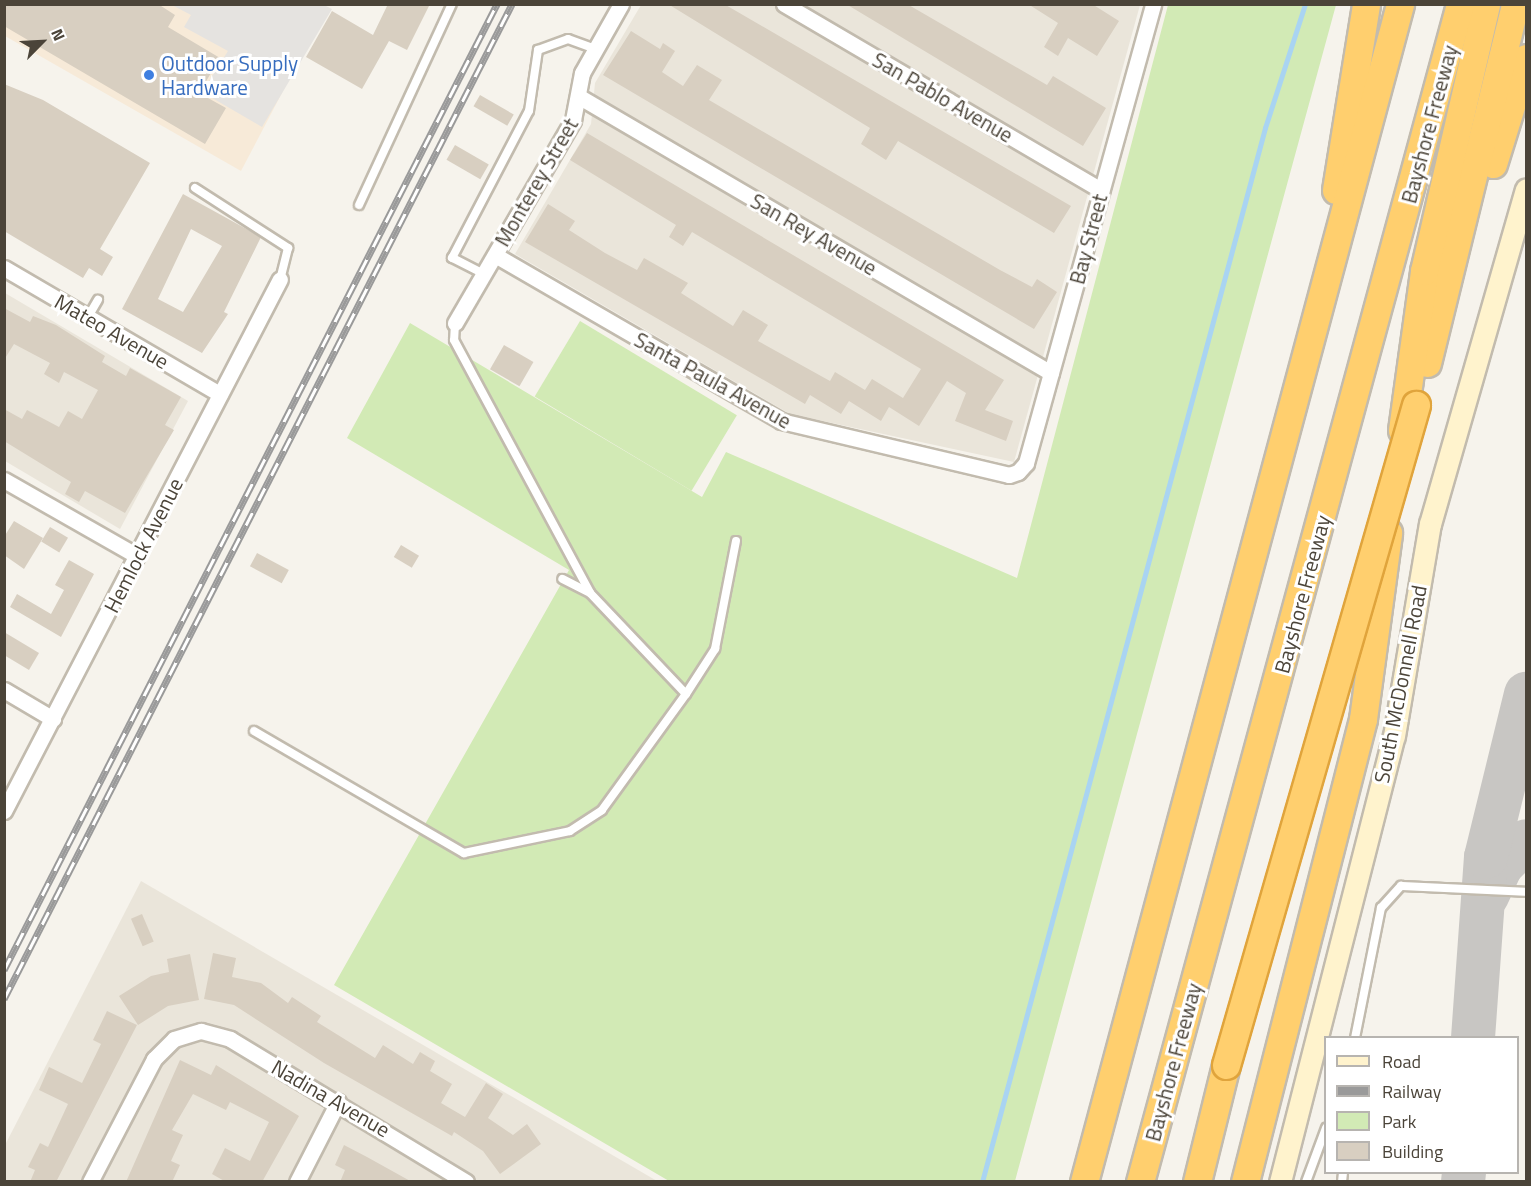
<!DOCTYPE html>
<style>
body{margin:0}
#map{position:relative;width:1531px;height:1186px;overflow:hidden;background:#f6f3ec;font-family:"Titillium Web",sans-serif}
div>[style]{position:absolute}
.residential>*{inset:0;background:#eae5da}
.commercial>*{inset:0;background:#f7ead8}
.green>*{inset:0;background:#d2eab5;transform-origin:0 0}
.parking>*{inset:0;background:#e5e3e0}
.stream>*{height:4.5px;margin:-2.25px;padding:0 2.25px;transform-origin:2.25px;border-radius:2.25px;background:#a9d4f2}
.taxiway>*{height:44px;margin:-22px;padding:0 22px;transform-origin:22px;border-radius:22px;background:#c8c6c3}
.building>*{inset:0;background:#d8cfc1;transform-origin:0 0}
.roads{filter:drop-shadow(2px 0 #c2bbae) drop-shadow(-2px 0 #c2bbae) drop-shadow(0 2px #c2bbae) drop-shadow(0 -2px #c2bbae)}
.lane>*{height:8px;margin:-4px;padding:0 4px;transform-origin:4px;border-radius:4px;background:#fff}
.street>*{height:15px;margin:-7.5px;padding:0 7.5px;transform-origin:7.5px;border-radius:7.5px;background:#fff}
.secondary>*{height:21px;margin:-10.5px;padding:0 10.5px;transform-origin:10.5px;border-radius:10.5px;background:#fff3cd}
.highway>*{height:27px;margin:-13.5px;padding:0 13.5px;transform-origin:13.5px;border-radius:13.5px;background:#ffcf6e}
.rail>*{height:7px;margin-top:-3.5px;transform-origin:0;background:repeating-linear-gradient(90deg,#fff 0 14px,#9a9a9a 0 28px);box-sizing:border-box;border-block:2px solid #9a9a9a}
.bridges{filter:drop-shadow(2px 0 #e0a43c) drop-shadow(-2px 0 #e0a43c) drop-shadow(0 2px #e0a43c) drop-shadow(0 -2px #e0a43c)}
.highway-bridge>*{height:27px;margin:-13.5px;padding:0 13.5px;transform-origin:13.5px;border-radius:13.5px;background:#ffcf6e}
.dots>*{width:16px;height:16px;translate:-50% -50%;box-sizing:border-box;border:3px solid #fff;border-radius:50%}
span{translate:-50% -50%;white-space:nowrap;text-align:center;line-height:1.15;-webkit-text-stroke:6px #fff;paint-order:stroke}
.shop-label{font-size:21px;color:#366cbe}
.left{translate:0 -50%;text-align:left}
.street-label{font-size:21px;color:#4b4439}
.frame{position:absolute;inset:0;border:6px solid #4b4439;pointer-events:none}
.legend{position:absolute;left:1324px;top:1036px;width:195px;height:138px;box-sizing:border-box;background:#fff;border:2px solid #b7b4b0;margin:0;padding:8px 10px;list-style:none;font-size:18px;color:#4b4439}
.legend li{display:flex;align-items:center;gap:12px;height:30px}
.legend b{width:30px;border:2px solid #b7b4b0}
.north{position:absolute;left:12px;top:12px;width:60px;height:60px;-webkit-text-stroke:4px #fff;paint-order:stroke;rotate:66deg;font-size:16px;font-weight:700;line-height:24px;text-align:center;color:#4b4439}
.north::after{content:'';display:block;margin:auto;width:21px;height:27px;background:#4b4439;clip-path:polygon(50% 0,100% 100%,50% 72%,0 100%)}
</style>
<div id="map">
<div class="residential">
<div style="clip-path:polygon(641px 5px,1140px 5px,1014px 462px,790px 414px,515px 254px,591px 124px,595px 83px)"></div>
<div style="clip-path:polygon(5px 293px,188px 401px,120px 529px,5px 461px)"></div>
<div style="clip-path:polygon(141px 881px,657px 1181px,5px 1181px,4px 1147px)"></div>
</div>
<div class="commercial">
<div style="clip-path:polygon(319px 4px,326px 9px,241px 171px,5px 36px,5px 5px)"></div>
</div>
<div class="green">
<div style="clip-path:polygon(1168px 5px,1336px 5px,1015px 1181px,669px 1181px,334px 985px,569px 570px,347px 438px,410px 323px,702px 497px,726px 452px,1017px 578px)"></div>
<div style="left:580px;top:321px;width:183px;height:88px;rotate:31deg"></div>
</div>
<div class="parking">
<div style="clip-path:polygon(324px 5px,332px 9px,262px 127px,202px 92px,228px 51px,184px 27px,191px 15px,172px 5px)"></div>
</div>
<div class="stream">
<div style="left:982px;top:1182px;width:1091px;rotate:-74.97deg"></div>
<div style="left:1265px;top:128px;width:130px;rotate:-72.1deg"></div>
</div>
<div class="taxiway">
<div style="left:1487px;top:896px;width:33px;rotate:-65deg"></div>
<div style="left:1501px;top:866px;width:35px;rotate:-45deg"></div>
<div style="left:1473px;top:1038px;width:181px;rotate:-85.9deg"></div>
<div style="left:1486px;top:857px;width:168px;rotate:-76.2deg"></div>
<div style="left:1463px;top:1182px;width:10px;rotate:-84deg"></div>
</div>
<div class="building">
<div style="clip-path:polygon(4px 4px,158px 4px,175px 15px,168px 27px,220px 58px,199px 93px,226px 108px,205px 144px,4px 26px)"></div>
<div style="clip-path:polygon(388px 4px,430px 4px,407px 50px,389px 41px,362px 89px,306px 57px,332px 11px,373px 35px)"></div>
<div style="clip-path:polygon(668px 4px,724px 4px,1071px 206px,1054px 233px,898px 141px,886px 160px,861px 144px,870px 128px)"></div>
<div style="clip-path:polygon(846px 4px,907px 4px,1047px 85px,1053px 76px,1106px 108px,1083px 146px)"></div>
<div style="clip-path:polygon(1028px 4px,1092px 4px,1119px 21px,1097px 56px,1068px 38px,1058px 56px,1044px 47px,1058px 23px)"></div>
<div style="clip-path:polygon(631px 31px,660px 49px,663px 43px,675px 51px,662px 72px,683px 86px,697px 65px,722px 80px,709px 100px,1000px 270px,1032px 287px,1037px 279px,1057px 292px,1034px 329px,603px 75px)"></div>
<div style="clip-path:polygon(4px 84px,43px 100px,150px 163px,100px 249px,113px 257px,102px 276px,89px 268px,83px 278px,4px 231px)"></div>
<div style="left:480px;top:95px;width:39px;height:13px;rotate:30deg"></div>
<div style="clip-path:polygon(587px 133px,1004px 380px,985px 410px,1013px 421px,1006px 441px,955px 421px,966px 393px,947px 381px,919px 426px,889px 407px,881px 421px,849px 401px,841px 414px,810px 395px,805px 404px,525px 242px,548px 204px,575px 221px,569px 230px,605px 253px,637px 270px,644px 258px,688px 283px,681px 293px,733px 326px,743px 310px,768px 325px,758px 341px,830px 381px,835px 372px,865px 390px,872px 379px,903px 398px,921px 369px,692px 232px,683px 246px,669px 237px,676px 225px,570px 160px)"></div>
<div style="left:455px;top:145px;width:39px;height:17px;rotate:30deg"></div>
<div style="clip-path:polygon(evenodd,183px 194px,261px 237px,224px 312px,228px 314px,202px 353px,122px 309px,183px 194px,191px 229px,222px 246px,183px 312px,158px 299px,191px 229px)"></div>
<div style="clip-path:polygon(4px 308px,30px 322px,33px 316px,56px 325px,105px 356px,102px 362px,126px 376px,130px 368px,181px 397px,165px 425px,174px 430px,125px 513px,85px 491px,79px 502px,65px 494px,71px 482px,4px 441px,4px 409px,22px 419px,27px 410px,59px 427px,68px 411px,82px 419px,98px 390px,64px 372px,59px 383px,44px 374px,50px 363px,14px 344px,4px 360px)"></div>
<div style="left:504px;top:345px;width:34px;height:28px;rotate:30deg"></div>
<div style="clip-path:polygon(14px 521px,43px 538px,24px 569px,4px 555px,4px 537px)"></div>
<div style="left:50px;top:527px;width:21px;height:17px;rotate:31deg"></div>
<div style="left:401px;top:545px;width:21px;height:14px;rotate:31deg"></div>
<div style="left:257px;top:553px;width:36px;height:15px;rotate:28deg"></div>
<div style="clip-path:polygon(69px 560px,94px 574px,61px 637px,10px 607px,17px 594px,51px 614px,64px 590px,55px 585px)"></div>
<div style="clip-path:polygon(4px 632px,39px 653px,29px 670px,4px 655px)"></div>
<div style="left:142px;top:914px;width:30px;height:12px;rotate:67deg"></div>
<div style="clip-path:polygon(213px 953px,236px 958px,232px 977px,261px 983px,288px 1003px,292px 997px,321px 1016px,317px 1022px,375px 1058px,383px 1045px,413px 1064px,420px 1052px,435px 1061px,430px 1071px,452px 1084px,441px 1103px,465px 1117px,486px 1083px,503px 1094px,488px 1118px,513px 1135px,527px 1124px,541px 1144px,500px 1174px,483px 1151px,454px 1132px,452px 1136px,324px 1063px,234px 1005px,204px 999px)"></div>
<div style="clip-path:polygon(190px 954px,199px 1000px,168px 1006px,138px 1025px,119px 996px,151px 976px,169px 972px,167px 959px)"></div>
<div style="clip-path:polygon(107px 1011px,137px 1025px,56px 1182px,30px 1182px,35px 1170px,28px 1167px,40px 1143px,48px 1147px,68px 1104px,39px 1090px,49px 1067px,82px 1083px,101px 1044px,93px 1040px)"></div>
<div style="clip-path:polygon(180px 1060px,211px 1075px,216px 1065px,299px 1116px,262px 1182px,226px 1182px,212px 1174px,225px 1148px,250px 1161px,269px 1122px,230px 1102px,226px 1110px,193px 1094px,172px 1130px,183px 1135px,171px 1161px,180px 1165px,172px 1182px,126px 1182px)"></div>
<div style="clip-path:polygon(344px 1145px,367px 1157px,412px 1182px,340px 1182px,345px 1170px,335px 1165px)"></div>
</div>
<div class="roads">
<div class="lane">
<div style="left:195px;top:188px;width:111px;rotate:32.8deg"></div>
<div style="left:288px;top:248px;width:32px;rotate:104deg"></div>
<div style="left:359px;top:205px;width:221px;rotate:-65.2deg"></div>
<div style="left:484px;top:274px;width:36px;rotate:-153deg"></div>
<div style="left:452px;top:258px;width:166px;rotate:-62.4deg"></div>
<div style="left:529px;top:111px;width:62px;rotate:-81.6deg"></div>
<div style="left:538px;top:50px;width:32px;rotate:-20deg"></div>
<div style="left:568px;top:39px;width:30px;rotate:20deg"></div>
<div style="left:88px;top:317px;width:20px;rotate:-60deg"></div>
<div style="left:455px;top:323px;width:17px;rotate:93deg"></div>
<div style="left:454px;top:340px;width:287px;rotate:61.7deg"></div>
<div style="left:590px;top:593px;width:31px;rotate:-153deg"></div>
<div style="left:686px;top:694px;width:54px;rotate:-57.2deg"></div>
<div style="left:715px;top:649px;width:110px;rotate:-79deg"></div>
<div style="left:254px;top:731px;width:243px;rotate:30.2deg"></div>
<div style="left:464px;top:853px;width:108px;rotate:-11.7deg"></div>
<div style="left:570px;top:831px;width:38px;rotate:-33deg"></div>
<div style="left:602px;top:810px;width:143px;rotate:-54.1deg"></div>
<div style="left:686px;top:694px;width:139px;rotate:-133.5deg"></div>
<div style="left:1355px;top:1038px;width:133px;rotate:-78.7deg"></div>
<div style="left:1381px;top:908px;width:30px;rotate:-48deg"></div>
<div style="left:1401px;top:886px;width:125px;rotate:2.7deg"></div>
<div style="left:1306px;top:1182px;width:58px;rotate:-69.7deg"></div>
<div style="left:1342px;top:1182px;width:10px;rotate:-84deg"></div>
</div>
<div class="street">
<div style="left:784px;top:4px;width:368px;rotate:30.4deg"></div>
<div style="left:578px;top:96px;width:548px;rotate:30.35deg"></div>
<div style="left:495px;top:255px;width:331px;rotate:30.1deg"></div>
<div style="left:781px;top:421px;width:234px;rotate:13.3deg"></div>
<div style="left:1009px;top:475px;width:9px;rotate:-18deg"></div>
<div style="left:1018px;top:472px;width:12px;rotate:-48deg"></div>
<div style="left:1026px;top:463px;width:476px;rotate:-74.5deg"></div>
<div style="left:4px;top:268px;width:250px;rotate:30.3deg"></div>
<div style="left:455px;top:323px;width:235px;rotate:-59.8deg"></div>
<div style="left:573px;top:120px;width:48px;rotate:-79.2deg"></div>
<div style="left:582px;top:73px;width:79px;rotate:-60.5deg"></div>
<div style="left:4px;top:480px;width:153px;rotate:29.7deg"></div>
<div style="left:4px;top:690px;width:57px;rotate:30.6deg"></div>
<div style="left:4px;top:811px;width:599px;rotate:-62.58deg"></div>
<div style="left:90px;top:1182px;width:139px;rotate:-62.5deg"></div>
<div style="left:154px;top:1059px;width:28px;rotate:-45deg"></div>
<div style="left:174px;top:1039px;width:28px;rotate:-17deg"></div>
<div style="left:201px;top:1031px;width:30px;rotate:15deg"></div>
<div style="left:230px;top:1039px;width:276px;rotate:31.2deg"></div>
<div style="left:297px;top:1182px;width:90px;rotate:-62.9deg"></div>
</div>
<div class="secondary">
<div style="left:1280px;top:1182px;width:460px;rotate:-75.7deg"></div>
<div style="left:1394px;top:736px;width:215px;rotate:-80.4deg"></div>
<div style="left:1430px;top:524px;width:348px;rotate:-74deg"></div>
</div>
<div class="highway">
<div style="left:1493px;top:164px;width:111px;rotate:-72.7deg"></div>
<div style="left:1336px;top:190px;width:188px;rotate:-80.8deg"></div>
<div style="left:1427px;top:363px;width:370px;rotate:-76.2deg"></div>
<div style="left:1402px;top:430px;width:161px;rotate:-82.1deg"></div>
<div style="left:1424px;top:271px;width:274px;rotate:-76.9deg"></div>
<div style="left:1084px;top:1182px;width:1220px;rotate:-74.98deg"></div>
<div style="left:1140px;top:1182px;width:1221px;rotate:-74.8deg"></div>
<div style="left:1197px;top:1182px;width:121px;rotate:-76.1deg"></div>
<div style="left:1245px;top:1182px;width:478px;rotate:-75.7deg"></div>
<div style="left:1363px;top:719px;width:188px;rotate:-82.3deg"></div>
</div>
</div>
<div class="rail">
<div style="left:4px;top:970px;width:1085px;rotate:-62.96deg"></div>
<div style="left:4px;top:999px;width:1117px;rotate:-62.95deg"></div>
</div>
<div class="bridges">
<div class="highway-bridge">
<div style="left:1226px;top:1065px;width:687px;rotate:-73.94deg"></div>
</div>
</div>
<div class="dots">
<div style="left:149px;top:75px;background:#3f7fe0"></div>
</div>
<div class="shop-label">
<span class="left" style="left:161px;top:75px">Outdoor Supply<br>Hardware</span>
</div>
<div class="street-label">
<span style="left:943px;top:97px;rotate:30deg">San Pablo Avenue</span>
<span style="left:1429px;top:124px;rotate:-75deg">Bayshore Freeway</span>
<span style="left:536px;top:182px;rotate:-60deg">Monterey Street</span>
<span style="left:814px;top:234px;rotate:30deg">San Rey Avenue</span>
<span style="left:1088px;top:239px;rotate:-75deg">Bay Street</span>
<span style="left:112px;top:331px;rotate:30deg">Mateo Avenue</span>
<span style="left:713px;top:380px;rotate:29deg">Santa Paula Avenue</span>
<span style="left:143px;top:545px;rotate:-63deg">Hemlock Avenue</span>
<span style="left:1302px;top:594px;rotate:-75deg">Bayshore Freeway</span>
<span style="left:1400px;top:684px;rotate:-79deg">South McDonnell Road</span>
<span style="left:1173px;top:1062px;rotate:-75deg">Bayshore Freeway</span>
<span style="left:331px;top:1098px;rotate:30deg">Nadina Avenue</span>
</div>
<div class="frame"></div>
<ul class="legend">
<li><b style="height:8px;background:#fff3cd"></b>Road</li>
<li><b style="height:8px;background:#9a9a9a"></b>Railway</li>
<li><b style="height:16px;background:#d2eab5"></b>Park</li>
<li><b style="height:16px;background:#d8cfc1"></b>Building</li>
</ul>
<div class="north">N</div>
</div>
